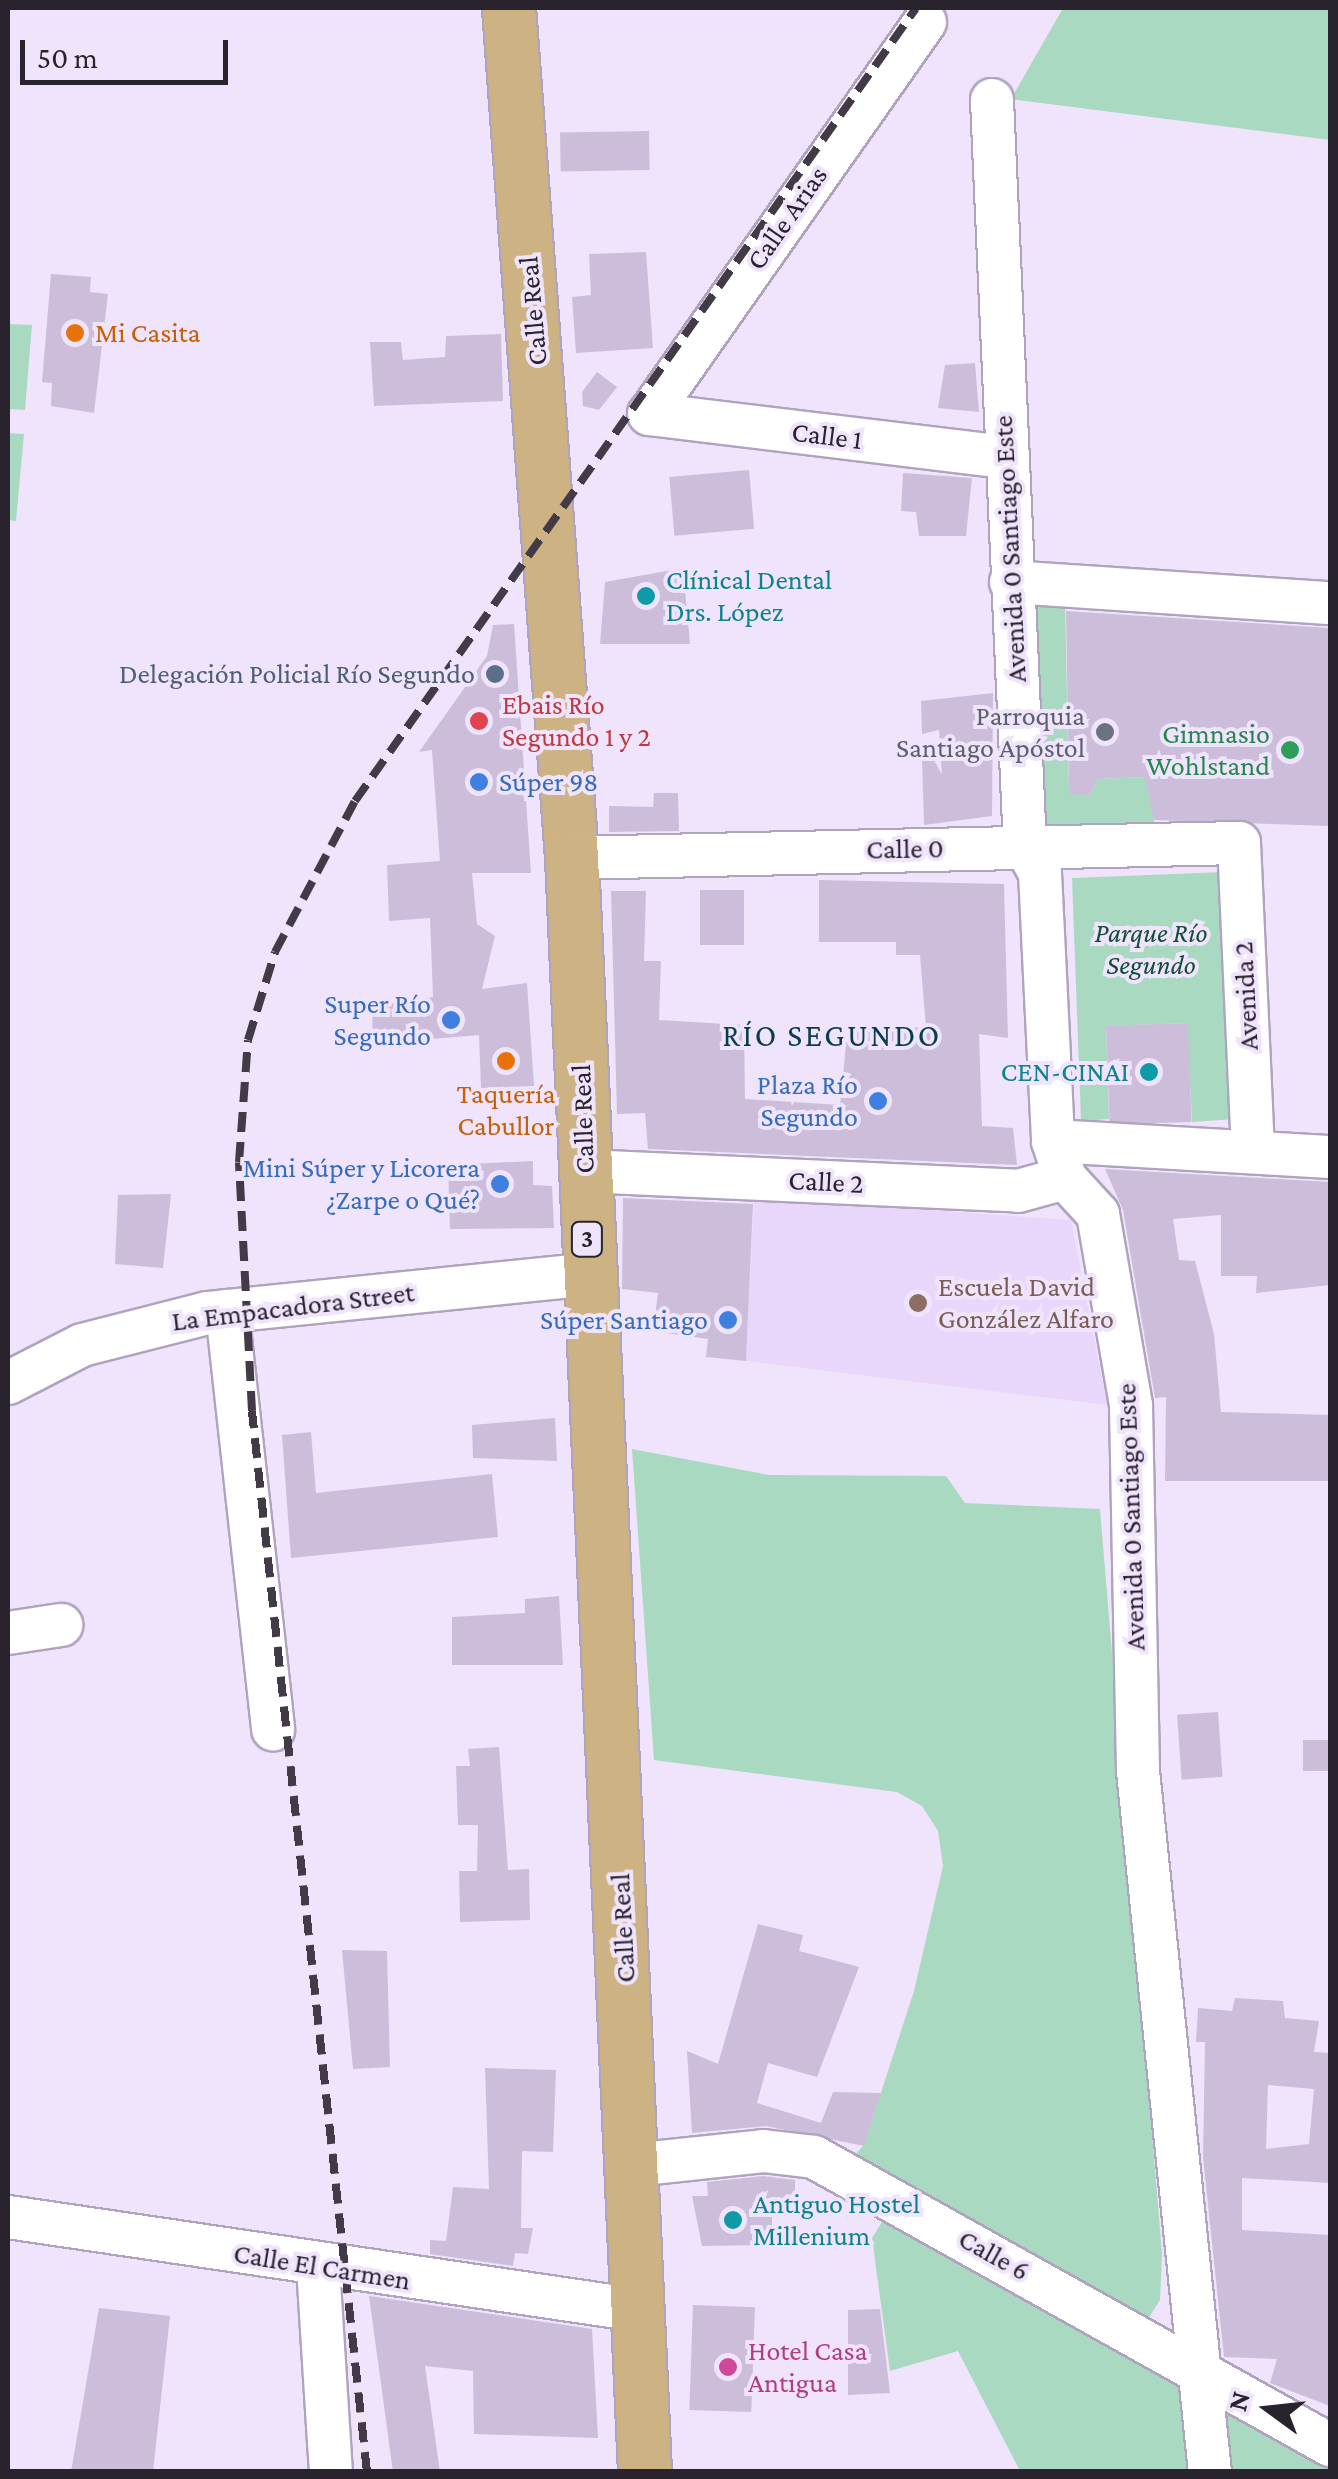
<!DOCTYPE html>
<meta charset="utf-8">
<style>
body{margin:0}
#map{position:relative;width:1338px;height:2479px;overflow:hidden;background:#efe4fb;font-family:"Crimson Pro",serif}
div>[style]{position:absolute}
.built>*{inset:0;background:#e9d7fb}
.green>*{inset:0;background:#aad9c1}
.building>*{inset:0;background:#ccbedb;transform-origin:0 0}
.roads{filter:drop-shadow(2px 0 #b0a3bf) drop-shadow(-2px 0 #b0a3bf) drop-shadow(0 2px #b0a3bf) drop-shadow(0 -2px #b0a3bf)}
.minor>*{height:42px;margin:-21px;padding:0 21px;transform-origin:21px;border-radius:21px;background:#fff}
.major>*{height:52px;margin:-26px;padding:0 26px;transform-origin:26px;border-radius:26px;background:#cdb384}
.rail>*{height:8px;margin-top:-4px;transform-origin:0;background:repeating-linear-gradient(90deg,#423b47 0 20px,transparent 0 30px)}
.dots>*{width:28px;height:28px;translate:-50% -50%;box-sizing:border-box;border:5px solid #efe4fb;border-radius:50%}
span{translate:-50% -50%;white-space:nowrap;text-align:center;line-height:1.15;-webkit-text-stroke:8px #efe4fb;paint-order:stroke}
.shield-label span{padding:2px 8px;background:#efe4fb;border:2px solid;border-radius:8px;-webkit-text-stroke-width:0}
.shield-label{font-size:25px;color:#29232e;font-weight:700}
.street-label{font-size:28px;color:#29232e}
.food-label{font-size:28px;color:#c56008}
.left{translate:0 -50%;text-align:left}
.culture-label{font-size:28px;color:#0d838f}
.right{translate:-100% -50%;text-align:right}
.service-label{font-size:28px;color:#4e5e75}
.health-label{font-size:28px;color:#be3a42}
.worship-label{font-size:28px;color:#5b616d}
.leisure-label{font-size:28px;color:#27864d}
.shop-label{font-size:28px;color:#366cbe}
.park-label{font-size:28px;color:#114e37;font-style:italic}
.education-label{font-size:28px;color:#785e54}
.hotel-label{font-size:28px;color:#b23c85}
.quarter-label{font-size:32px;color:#0b3d50;letter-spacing:2.5px}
.frame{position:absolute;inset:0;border:10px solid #29232e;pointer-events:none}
.north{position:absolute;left:1218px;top:2359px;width:100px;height:100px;-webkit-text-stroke:8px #efe4fb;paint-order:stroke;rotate:285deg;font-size:28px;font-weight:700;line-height:40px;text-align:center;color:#29232e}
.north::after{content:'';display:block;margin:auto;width:35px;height:45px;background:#29232e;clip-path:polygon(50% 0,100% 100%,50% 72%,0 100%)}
.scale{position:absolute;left:20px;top:40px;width:208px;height:45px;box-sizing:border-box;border:5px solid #29232e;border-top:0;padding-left:12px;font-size:30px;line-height:35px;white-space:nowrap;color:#29232e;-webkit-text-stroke:8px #efe4fb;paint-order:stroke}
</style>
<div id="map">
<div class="built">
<div style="clip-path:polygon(754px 1198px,1071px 1220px,1107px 1405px,746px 1361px)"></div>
</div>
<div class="green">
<div style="clip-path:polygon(1063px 8px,1330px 8px,1330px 140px,1011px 99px)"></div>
<div style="clip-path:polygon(8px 324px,32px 325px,25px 410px,8px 409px)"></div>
<div style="clip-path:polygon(8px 433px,24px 434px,16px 521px,8px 520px)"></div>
<div style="clip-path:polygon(1065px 601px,1069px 793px,1091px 795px,1097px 779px,1145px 777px,1154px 786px,1154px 826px,1038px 826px,1032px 602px)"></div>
<div style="clip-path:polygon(1224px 872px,1235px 1119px,1192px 1122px,1187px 1023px,1106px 1026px,1109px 1119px,1081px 1121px,1072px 878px)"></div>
<div style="clip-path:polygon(632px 1449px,769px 1475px,946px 1476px,965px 1503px,1100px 1509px,1162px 2253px,1160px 2300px,1148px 2319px,850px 2160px,864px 2145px,914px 1991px,943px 1866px,938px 1831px,922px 1806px,897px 1792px,654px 1760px)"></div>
<div style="clip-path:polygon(887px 2214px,1182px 2384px,1195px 2471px,1020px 2471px,958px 2351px,890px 2371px,872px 2238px)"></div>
<div style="clip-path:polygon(1215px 2386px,1330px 2450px,1330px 2471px,1216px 2471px)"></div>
</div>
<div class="building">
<div style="left:649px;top:131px;width:39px;height:89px;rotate:89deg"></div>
<div style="clip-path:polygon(646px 252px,653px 348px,576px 353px,572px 297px,591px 295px,589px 254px)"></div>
<div style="clip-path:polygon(51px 274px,91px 277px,90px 292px,108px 294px,94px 413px,51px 406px,52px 383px,42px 382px)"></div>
<div style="clip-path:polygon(501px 334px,503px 401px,374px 406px,370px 342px,401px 342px,403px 360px,445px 357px,446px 336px)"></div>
<div style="clip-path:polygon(975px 363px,979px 412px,938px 408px,945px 365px)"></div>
<div style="clip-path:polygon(597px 372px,617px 387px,599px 410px,583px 406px,582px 392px)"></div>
<div style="left:749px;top:470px;width:59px;height:80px;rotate:85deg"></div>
<div style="clip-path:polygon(903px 473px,972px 478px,966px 536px,919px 536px,916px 512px,901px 511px)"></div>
<div style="clip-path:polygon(683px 568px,690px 644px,600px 644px,605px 582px)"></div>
<div style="clip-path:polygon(1066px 611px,1330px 628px,1330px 826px,1154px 820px,1145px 777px,1097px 779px,1091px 795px,1069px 794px)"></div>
<div style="clip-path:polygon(514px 624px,531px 873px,472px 873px,477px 924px,495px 936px,482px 989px,527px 983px,534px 1086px,481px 1088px,479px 1035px,373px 1044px,372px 1006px,433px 997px,430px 918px,389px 921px,387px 865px,440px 861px,432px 750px,419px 752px,487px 656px,493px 625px)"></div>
<div style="clip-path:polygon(993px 693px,992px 816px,924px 825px,922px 759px,933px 758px,942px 775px,939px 730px,922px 734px,921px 701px)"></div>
<div style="clip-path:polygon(654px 793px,678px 793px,679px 831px,609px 832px,609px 806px,653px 807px)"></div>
<div style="clip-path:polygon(819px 880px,1004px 884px,1008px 1038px,979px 1034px,982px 1126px,1013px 1128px,1017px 1165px,648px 1149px,645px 1113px,617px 1114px,611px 891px,646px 891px,644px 961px,661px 961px,659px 1020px,744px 1025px,745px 1099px,840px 1105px,848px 1024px,926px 1028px,920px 955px,896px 955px,896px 942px,819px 942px)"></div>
<div style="left:700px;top:890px;width:44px;height:55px"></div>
<div style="left:1188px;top:1023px;width:99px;height:82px;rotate:88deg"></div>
<div style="clip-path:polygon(533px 1161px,533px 1185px,552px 1186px,554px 1228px,450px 1229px,448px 1165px)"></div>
<div style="clip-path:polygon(1105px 1169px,1330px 1182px,1330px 1285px,1256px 1293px,1257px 1276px,1221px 1276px,1221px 1215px,1173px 1219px,1179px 1260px,1195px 1261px,1214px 1334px,1221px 1412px,1330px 1415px,1330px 1481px,1165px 1481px,1166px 1397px,1155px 1398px,1123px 1210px)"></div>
<div style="clip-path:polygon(171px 1194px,163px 1268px,115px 1264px,118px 1195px)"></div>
<div style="clip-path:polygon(623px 1198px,753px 1204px,746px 1361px,706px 1357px,708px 1339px,653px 1331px,658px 1293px,622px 1289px)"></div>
<div style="clip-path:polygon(555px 1418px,557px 1461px,473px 1458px,472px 1425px)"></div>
<div style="clip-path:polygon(311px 1432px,316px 1493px,492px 1474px,498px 1537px,291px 1558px,282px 1435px)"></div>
<div style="clip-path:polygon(559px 1596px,563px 1665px,452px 1665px,452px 1617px,525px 1613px,525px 1599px)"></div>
<div style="left:1218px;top:1712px;width:65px;height:41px;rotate:86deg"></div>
<div style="left:1303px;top:1740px;width:27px;height:31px"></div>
<div style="clip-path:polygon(499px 1747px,508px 1870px,529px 1869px,530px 1920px,460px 1922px,459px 1871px,477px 1871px,478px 1825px,458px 1825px,456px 1766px,470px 1766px,468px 1749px)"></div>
<div style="clip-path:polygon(758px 1924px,803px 1935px,799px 1951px,859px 1967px,817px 2077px,768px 2063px,757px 2103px,821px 2123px,833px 2092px,881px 2093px,864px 2146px,766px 2126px,692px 2133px,687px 2051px,718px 2064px)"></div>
<div style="clip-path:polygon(342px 1950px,387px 1951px,390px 2067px,353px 2069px)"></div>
<div style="clip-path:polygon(evenodd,1235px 1998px,1283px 2001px,1285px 2018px,1319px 2021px,1314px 2052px,1330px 2053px,1330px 2183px,1242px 2178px,1242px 2230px,1330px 2235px,1330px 2406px,1270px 2383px,1277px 2359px,1224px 2357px,1203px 2157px,1205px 2042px,1196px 2042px,1198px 2008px,1232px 2011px,1235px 1998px,1268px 2085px,1314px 2089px,1309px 2144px,1266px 2149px,1268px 2085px)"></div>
<div style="clip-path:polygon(485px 2068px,556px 2070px,553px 2152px,522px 2151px,521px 2228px,533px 2228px,528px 2254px,515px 2253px,513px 2266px,430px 2254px,430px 2240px,446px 2241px,453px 2187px,489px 2189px)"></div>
<div style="clip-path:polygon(763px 2176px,795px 2180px,795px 2204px,772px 2205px,772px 2245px,702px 2246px,692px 2196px,708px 2196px,707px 2182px)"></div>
<div style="clip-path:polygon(369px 2296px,592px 2329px,598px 2438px,474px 2434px,473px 2371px,425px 2366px,440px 2472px,393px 2472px)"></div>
<div style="left:693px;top:2305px;width:62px;height:105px;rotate:2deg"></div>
<div style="clip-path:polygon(99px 2308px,170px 2316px,153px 2472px,71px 2472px)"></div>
<div style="clip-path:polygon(880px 2309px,890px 2393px,848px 2395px,848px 2310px)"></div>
</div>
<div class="roads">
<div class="minor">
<div style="left:925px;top:22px;width:479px;rotate:125.1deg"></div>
<div style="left:649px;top:414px;width:359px;rotate:6.9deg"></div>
<div style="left:992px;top:100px;width:747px;rotate:87.47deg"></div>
<div style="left:1025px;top:846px;width:31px;rotate:61deg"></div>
<div style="left:1040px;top:873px;width:268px;rotate:87.2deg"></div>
<div style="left:1053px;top:1141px;width:39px;rotate:72deg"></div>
<div style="left:1065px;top:1178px;width:49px;rotate:47.5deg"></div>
<div style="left:1098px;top:1214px;width:195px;rotate:80.2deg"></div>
<div style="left:1131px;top:1406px;width:365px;rotate:88.9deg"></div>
<div style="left:1138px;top:1771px;width:705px;rotate:84.14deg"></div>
<div style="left:1011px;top:582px;width:320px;rotate:3.8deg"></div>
<div style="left:572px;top:858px;width:667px;rotate:-1.29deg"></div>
<div style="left:1239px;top:843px;width:306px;rotate:87.4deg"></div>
<div style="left:1053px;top:1141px;width:277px;rotate:3.3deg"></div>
<div style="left:585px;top:1171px;width:433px;rotate:2.6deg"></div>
<div style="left:1018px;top:1191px;width:49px;rotate:-15.5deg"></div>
<div style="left:227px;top:1311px;width:421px;rotate:83.7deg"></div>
<div style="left:8px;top:1383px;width:83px;rotate:-27.2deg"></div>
<div style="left:82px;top:1345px;width:130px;rotate:-14.3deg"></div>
<div style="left:208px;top:1313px;width:383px;rotate:-5.8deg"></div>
<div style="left:8px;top:1633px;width:54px;rotate:-8.6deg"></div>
<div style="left:633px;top:2165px;width:131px;rotate:-6.1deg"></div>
<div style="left:763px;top:2151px;width:51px;rotate:6.7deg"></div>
<div style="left:814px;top:2157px;width:591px;rotate:29.17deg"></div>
<div style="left:8px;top:2217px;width:637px;rotate:8.4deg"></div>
<div style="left:318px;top:2267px;width:205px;rotate:86.4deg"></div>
</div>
<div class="major">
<div style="left:509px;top:8px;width:852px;rotate:85.76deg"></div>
<div style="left:572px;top:858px;width:1616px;rotate:87.41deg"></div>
</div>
</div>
<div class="rail">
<div style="left:367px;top:2472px;width:1067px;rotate:-96.19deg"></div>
<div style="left:252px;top:1411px;width:249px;rotate:-93deg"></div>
<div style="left:239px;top:1162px;width:122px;rotate:-85.8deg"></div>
<div style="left:248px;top:1040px;width:92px;rotate:-72.9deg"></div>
<div style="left:275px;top:952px;width:171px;rotate:-62.1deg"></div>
<div style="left:355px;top:801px;width:971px;rotate:-54.72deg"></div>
</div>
<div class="dots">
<div style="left:75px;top:333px;background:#e8710a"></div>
<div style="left:646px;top:596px;background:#0f9aa8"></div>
<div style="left:495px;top:674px;background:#5c6f8a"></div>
<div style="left:479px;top:721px;background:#e0444e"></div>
<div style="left:1105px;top:732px;background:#6b7280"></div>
<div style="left:1290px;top:750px;background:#2e9e5b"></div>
<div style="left:479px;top:782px;background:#3f7fe0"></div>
<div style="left:451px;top:1020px;background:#3f7fe0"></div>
<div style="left:506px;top:1061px;background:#e8710a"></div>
<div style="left:1149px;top:1072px;background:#0f9aa8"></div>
<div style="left:878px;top:1101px;background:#3f7fe0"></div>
<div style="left:500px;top:1184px;background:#3f7fe0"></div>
<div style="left:918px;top:1303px;background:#8d6e63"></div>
<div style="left:728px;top:1320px;background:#3f7fe0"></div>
<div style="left:733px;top:2220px;background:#0f9aa8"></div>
<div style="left:728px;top:2367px;background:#d1479c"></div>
</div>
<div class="shield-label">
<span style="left:587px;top:1239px">3</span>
</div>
<div class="street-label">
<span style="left:787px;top:218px;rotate:-55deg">Calle Arias</span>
<span style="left:533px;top:311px;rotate:-95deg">Calle Real</span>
<span style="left:827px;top:436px;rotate:7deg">Calle 1</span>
<span style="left:1010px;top:549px;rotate:-93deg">Avenida 0 Santiago Este</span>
<span style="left:905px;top:849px;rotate:-1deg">Calle 0</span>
<span style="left:1246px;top:996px;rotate:-93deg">Avenida 2</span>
<span style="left:583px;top:1119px;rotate:-92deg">Calle Real</span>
<span style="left:826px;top:1182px;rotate:3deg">Calle 2</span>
<span style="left:293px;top:1307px;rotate:-7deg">La Empacadora Street</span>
<span style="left:1131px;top:1517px;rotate:-92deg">Avenida 0 Santiago Este</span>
<span style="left:623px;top:1928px;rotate:-93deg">Calle Real</span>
<span style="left:994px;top:2255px;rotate:29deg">Calle 6</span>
<span style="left:322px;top:2267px;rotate:9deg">Calle El Carmen</span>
</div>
<div class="food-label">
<span class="left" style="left:95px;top:333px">Mi Casita</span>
<span style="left:506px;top:1110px">Taquería<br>Cabullor</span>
</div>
<div class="culture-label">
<span class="left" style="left:666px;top:596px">Clínical Dental<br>Drs. López</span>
<span class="right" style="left:1129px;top:1072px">CEN-CINAI</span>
<span class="left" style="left:753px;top:2220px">Antiguo Hostel<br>Millenium</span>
</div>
<div class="service-label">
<span class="right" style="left:475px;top:674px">Delegación Policial Río Segundo</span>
</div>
<div class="health-label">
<span class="left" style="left:502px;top:721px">Ebais Río<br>Segundo 1 y 2</span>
</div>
<div class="worship-label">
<span class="right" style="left:1085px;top:732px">Parroquia<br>Santiago Apóstol</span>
</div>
<div class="leisure-label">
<span class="right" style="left:1270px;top:750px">Gimnasio<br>Wohlstand</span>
</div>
<div class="shop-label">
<span class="left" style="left:499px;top:782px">Súper 98</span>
<span class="right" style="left:431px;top:1020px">Super Río<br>Segundo</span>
<span class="right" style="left:858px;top:1101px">Plaza Río<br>Segundo</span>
<span class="right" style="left:480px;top:1184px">Mini Súper y Licorera<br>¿Zarpe o Qué?</span>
<span class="right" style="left:708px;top:1320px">Súper Santiago</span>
</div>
<div class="park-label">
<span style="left:1151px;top:949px">Parque Río<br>Segundo</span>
</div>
<div class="education-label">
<span class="left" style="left:938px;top:1303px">Escuela David<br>González Alfaro</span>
</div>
<div class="hotel-label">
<span class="left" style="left:748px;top:2367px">Hotel Casa<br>Antigua</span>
</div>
<div class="quarter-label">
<span style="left:832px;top:1035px">RÍO SEGUNDO</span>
</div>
<div class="frame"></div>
<div class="north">N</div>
<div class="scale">50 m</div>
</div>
